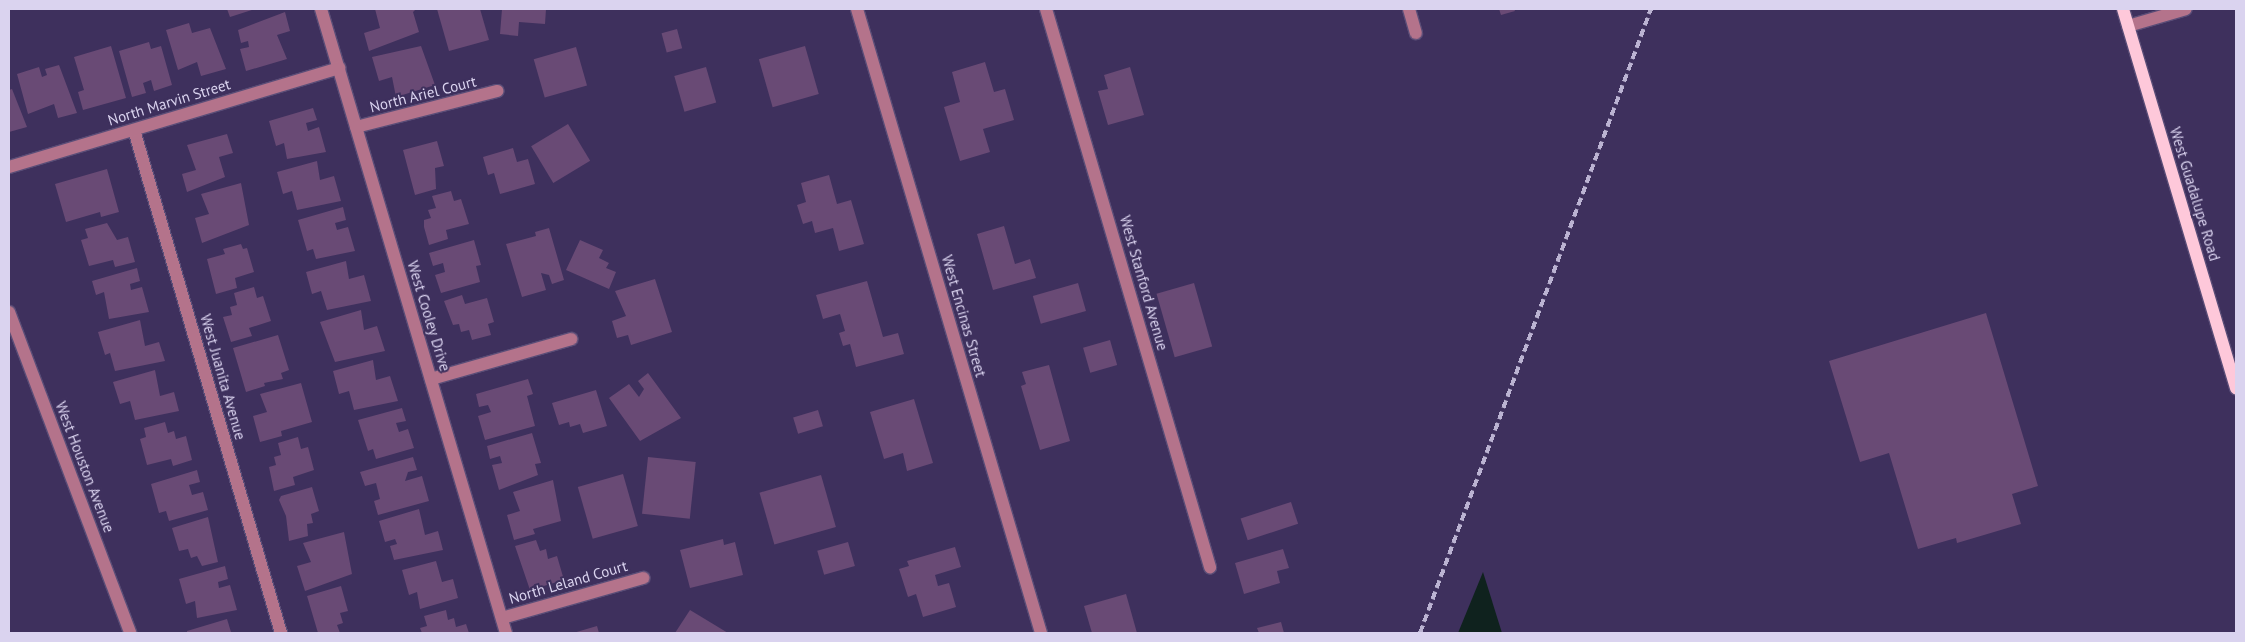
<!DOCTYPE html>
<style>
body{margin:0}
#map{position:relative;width:2245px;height:642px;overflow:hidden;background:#3e305d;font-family:"PT Sans",sans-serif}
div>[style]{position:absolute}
.water>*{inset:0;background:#0f221e}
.building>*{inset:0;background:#694a75;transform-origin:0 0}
.roads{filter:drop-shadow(1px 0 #5a4d77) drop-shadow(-1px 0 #5a4d77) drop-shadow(0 1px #5a4d77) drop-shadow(0 -1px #5a4d77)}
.minor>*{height:12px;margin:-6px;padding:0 6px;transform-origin:6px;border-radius:6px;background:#b4738b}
.major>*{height:12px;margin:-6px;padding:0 6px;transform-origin:6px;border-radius:6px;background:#fec8da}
.rail>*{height:4px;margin-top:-2px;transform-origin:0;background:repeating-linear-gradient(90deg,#bbb3d2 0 8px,transparent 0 12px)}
span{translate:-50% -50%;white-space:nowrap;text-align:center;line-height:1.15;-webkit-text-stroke:4px #3e305d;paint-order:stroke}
.street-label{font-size:15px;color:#dad3ef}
.frame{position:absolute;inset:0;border:10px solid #dad3ef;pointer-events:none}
</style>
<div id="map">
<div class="water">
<div style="clip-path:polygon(1483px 572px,1502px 633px,1458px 633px)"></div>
</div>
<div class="building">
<div style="clip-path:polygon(227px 9px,255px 9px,230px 17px)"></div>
<div style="clip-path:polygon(375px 9px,416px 9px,413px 12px,419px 32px,369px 51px,364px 33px,380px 28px)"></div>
<div style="clip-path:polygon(437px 9px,480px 9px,489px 40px,449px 51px)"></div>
<div style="clip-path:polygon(502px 9px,546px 9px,545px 24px,519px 22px,518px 36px,500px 34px)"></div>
<div style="clip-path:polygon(1499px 9px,1514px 9px,1515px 11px,1501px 15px)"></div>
<div style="clip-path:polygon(285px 12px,290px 31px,277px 35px,287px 59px,246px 71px,240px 49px,249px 47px,248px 41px,241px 43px,238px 30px)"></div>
<div style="clip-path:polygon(189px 23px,192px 33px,210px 28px,226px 69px,201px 76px,197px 62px,178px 70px,166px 30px)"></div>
<div style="left:677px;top:29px;width:20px;height:16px;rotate:75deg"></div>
<div style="clip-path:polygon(149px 42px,151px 49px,161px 46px,172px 85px,154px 91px,151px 80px,143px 83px,146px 93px,132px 97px,119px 51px)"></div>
<div style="clip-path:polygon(111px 46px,126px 98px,83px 110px,78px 92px,84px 90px,74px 57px)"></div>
<div style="clip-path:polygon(421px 46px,435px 85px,396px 97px,392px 77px,379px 81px,372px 57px)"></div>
<div style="left:805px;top:46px;width:50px;height:48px;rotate:74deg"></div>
<div style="left:576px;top:47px;width:40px;height:44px;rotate:74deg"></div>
<div style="clip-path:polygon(985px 62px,994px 92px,1005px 89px,1014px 120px,983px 129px,990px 152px,960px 161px,944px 107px,960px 102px,952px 72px)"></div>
<div style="clip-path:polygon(59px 65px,77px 113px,58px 118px,54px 104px,28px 114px,17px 74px,39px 67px,42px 77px,47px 75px,45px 69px)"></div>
<div style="left:706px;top:67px;width:37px;height:33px;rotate:74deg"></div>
<div style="clip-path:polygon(1130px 67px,1144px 115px,1108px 125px,1098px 91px,1108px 89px,1104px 75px)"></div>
<div style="clip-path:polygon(12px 89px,27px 127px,9px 132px,9px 90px)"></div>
<div style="clip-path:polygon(313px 108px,317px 120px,306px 123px,308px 131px,319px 127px,326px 152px,287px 159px,284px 143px,276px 146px,269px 121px)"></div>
<div style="left:568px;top:124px;width:43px;height:43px;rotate:59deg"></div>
<div style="clip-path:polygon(227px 134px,233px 153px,219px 157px,225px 177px,187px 192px,182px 174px,196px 170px,187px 145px)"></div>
<div style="clip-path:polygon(437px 141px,444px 166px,435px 168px,436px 189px,415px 195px,403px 150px)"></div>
<div style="clip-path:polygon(513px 148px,517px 162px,528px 159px,535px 184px,500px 194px,494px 173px,488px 175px,483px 157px)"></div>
<div style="clip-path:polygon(317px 161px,320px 180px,334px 176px,341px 201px,297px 210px,292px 191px,283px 194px,277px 172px)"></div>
<div style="clip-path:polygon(107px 169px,119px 212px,101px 217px,100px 212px,66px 222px,55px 184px)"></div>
<div style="clip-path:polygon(829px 175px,837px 204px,851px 200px,864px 244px,839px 251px,833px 228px,815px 233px,812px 221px,803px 224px,797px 205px,806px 202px,801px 183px)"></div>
<div style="clip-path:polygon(241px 183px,249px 225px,202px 243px,195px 218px,209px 214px,201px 194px)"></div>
<div style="clip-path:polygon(451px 191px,454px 201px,461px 199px,469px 224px,446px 230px,448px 239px,429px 245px,424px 227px,424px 220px,431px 218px,428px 210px,436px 208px,432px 196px)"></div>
<div style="clip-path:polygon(343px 207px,346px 220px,335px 223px,337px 230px,348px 227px,355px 251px,316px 259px,313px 249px,307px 251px,298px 220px)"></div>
<div style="clip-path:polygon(107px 223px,117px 240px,128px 237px,135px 262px,115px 267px,113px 260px,89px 266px,81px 240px,88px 238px,85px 229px)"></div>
<div style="clip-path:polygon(1004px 226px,1015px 264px,1030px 259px,1036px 278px,993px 290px,977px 234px)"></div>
<div style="clip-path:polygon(549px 228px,564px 280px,552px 284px,549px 275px,541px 273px,546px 290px,522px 297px,506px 244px,536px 236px,535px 232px)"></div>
<div style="clip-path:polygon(474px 240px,481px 265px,476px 266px,480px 282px,441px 293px,435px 275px,445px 272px,443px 263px,433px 266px,429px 253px)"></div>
<div style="clip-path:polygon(580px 240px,603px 250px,599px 258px,609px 263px,606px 268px,616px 272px,609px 289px,566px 270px)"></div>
<div style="clip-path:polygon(241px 244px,243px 249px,247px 248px,254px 272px,235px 278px,237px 288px,216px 294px,207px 259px,225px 254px,223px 249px)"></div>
<div style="clip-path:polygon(346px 261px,349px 279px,364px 275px,371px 301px,327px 310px,321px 291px,312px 294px,306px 272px)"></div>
<div style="clip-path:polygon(137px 268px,140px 281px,130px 284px,131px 290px,142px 287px,149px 312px,109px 319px,104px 292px,96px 295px,92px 281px)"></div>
<div style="clip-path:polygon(655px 279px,672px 332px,631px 345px,628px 335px,617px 338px,612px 321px,626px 316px,615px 291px)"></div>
<div style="clip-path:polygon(867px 281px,883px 337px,898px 333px,904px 354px,856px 367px,850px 344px,843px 346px,839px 333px,845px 331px,840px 314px,823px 319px,816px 295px)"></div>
<div style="left:1078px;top:283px;width:29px;height:47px;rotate:74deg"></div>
<div style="left:1194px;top:283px;width:66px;height:39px;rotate:74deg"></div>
<div style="clip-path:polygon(254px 287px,257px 298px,263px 296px,271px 321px,249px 328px,252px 336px,231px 342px,223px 317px,232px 315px,230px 307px,237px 305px,234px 293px)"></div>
<div style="clip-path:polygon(462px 295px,465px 304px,487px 298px,494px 322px,488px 324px,491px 335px,472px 340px,469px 330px,461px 332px,459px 324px,453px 325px,444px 301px)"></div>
<div style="clip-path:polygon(361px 310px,364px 330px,377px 326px,385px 351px,335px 362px,320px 322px)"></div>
<div style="clip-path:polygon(1986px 313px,2038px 486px,2012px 494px,2021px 524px,1957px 543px,1956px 538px,1918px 549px,1889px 453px,1860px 462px,1829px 361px)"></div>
<div style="clip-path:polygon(140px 320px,145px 346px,159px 342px,165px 361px,115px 371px,110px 353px,105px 355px,98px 332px)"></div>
<div style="clip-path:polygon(278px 335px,289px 370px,281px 373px,283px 379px,264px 383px,265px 386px,246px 392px,233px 348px)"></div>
<div style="left:1110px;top:340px;width:26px;height:28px;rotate:74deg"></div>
<div style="clip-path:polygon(373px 360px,376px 380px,390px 376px,398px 401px,354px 410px,349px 391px,339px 394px,333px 371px)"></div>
<div style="clip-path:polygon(1049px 365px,1070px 441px,1040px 450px,1021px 386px,1026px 384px,1022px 372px)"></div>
<div style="clip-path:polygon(155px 370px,160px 396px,174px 392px,179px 411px,135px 420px,130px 401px,120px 404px,113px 382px)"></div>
<div style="clip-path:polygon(648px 373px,681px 418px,640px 441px,609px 398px,629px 384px,639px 397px,644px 389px,638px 381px)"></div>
<div style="clip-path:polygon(528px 379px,533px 394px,527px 396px,535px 426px,485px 440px,478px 416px,491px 412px,488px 405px,479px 407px,476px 394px)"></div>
<div style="clip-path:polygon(301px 383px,312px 422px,281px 431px,282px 436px,260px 442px,253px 416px,267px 412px,260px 394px)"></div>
<div style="clip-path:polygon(596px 390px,607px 426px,583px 433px,580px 424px,570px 427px,569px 422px,559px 425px,552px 403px)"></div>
<div style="clip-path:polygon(914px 399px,933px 463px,907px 471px,903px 453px,884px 459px,870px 412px)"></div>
<div style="clip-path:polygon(402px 408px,406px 421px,396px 423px,399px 432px,408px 429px,414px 448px,376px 459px,373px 449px,368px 451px,358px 420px)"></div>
<div style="left:818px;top:410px;width:17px;height:26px;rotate:73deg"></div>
<div style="clip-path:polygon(165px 422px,168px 433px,174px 431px,176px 439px,186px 436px,192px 460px,173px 466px,171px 459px,147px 465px,140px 439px,146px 437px,144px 428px)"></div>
<div style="clip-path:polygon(532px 433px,541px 463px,535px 464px,538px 475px,499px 490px,492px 465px,502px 463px,500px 456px,490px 459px,487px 446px)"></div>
<div style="clip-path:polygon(298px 437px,301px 449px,308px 447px,314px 470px,293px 477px,295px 485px,274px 491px,269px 467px,276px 465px,274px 457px,281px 455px,278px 443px)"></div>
<div style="clip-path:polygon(413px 457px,417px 470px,408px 472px,405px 481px,422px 476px,429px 501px,378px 515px,374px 501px,380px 499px,376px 483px,365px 486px,360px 472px)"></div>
<div style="left:648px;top:457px;width:48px;height:57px;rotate:6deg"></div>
<div style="clip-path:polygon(197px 470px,200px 482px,189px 485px,192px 495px,203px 492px,208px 510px,169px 521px,166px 511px,159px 513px,151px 484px)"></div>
<div style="left:623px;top:474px;width:54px;height:47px;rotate:74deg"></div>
<div style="left:821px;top:475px;width:54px;height:64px;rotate:74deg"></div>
<div style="clip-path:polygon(553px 480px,561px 521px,533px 529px,535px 534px,514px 540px,507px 515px,520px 511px,513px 492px)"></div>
<div style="clip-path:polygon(312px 487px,319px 511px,311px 514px,313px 523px,307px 524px,308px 536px,289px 541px,286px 516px,279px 500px,281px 496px)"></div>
<div style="left:1291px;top:502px;width:23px;height:53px;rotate:72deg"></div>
<div style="clip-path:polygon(419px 509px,425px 535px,438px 531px,443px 550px,394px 560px,390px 546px,397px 544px,395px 539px,385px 542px,379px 521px)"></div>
<div style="clip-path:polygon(208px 517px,218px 562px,202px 566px,197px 556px,191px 558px,188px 549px,179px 551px,172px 528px)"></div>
<div style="clip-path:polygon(344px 532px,352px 574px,305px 591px,297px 566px,311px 562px,303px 543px)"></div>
<div style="clip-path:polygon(723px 539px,724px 545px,735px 542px,743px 575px,690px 588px,680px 550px)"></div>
<div style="clip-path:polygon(536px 540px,540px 551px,546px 549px,548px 559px,557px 556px,564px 580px,530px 590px,515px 546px)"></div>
<div style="left:848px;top:542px;width:25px;height:32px;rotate:74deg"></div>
<div style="clip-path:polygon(955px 547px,961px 567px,935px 575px,938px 586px,949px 583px,956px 607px,923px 617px,916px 594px,908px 597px,899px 569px,909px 566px,907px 561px)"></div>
<div style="clip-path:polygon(1283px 549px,1289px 568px,1277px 571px,1280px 583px,1244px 594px,1235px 563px)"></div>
<div style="clip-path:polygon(436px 561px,442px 582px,453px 579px,458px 598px,420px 609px,417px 592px,409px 595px,402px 570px)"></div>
<div style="clip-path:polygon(225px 566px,228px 579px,218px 582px,219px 588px,230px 585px,237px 610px,197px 618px,195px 601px,186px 604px,179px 579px)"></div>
<div style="clip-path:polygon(341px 586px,348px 611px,340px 613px,343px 623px,337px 625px,340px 633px,318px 633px,307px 596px)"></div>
<div style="clip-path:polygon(1126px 594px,1137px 633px,1092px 633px,1084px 606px)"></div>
<div style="clip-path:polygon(446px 610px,448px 620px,454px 618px,456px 627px,466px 624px,469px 633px,422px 633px,420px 628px,427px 626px,424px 616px)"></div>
<div style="clip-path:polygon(690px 610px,728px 633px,675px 633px)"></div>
<div style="clip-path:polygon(227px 619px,231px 632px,187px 633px,187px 631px)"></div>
<div style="clip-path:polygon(1281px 622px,1284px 633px,1259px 633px,1257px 628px)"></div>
<div style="clip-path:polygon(597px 626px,599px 633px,573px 633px)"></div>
</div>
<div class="roads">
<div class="minor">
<div style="left:321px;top:9px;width:651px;rotate:73.49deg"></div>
<div style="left:857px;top:9px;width:651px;rotate:73.57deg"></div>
<div style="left:1046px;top:9px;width:582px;rotate:73.62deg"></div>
<div style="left:1409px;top:9px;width:25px;rotate:74deg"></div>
<div style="left:2128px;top:26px;width:60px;rotate:-16.3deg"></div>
<div style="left:356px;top:127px;width:146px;rotate:-14.3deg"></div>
<div style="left:134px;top:130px;width:524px;rotate:73.71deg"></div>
<div style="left:9px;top:167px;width:345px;rotate:-16.7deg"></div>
<div style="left:9px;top:312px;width:343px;rotate:69.3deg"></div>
<div style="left:431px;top:379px;width:146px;rotate:-15.9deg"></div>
<div style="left:502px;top:618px;width:147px;rotate:-15.8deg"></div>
</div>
<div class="major">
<div style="left:2123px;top:9px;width:396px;rotate:73.4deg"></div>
</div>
</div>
<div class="rail">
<div style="left:1420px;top:633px;width:665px;rotate:-69.69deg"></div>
</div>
<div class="street-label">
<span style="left:423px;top:94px;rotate:-14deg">North Ariel Court</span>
<span style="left:169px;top:102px;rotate:-17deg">North Marvin Street</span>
<span style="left:2195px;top:194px;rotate:73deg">West Guadalupe Road</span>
<span style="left:1144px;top:283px;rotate:74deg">West Stanford Avenue</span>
<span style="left:429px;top:316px;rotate:73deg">West Cooley Drive</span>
<span style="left:964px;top:316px;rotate:74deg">West Encinas Street</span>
<span style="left:223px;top:377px;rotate:74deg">West Juanita Avenue</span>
<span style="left:85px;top:467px;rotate:69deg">West Houston Avenue</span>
<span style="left:568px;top:582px;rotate:-16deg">North Leland Court</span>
</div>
<div class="frame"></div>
</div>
